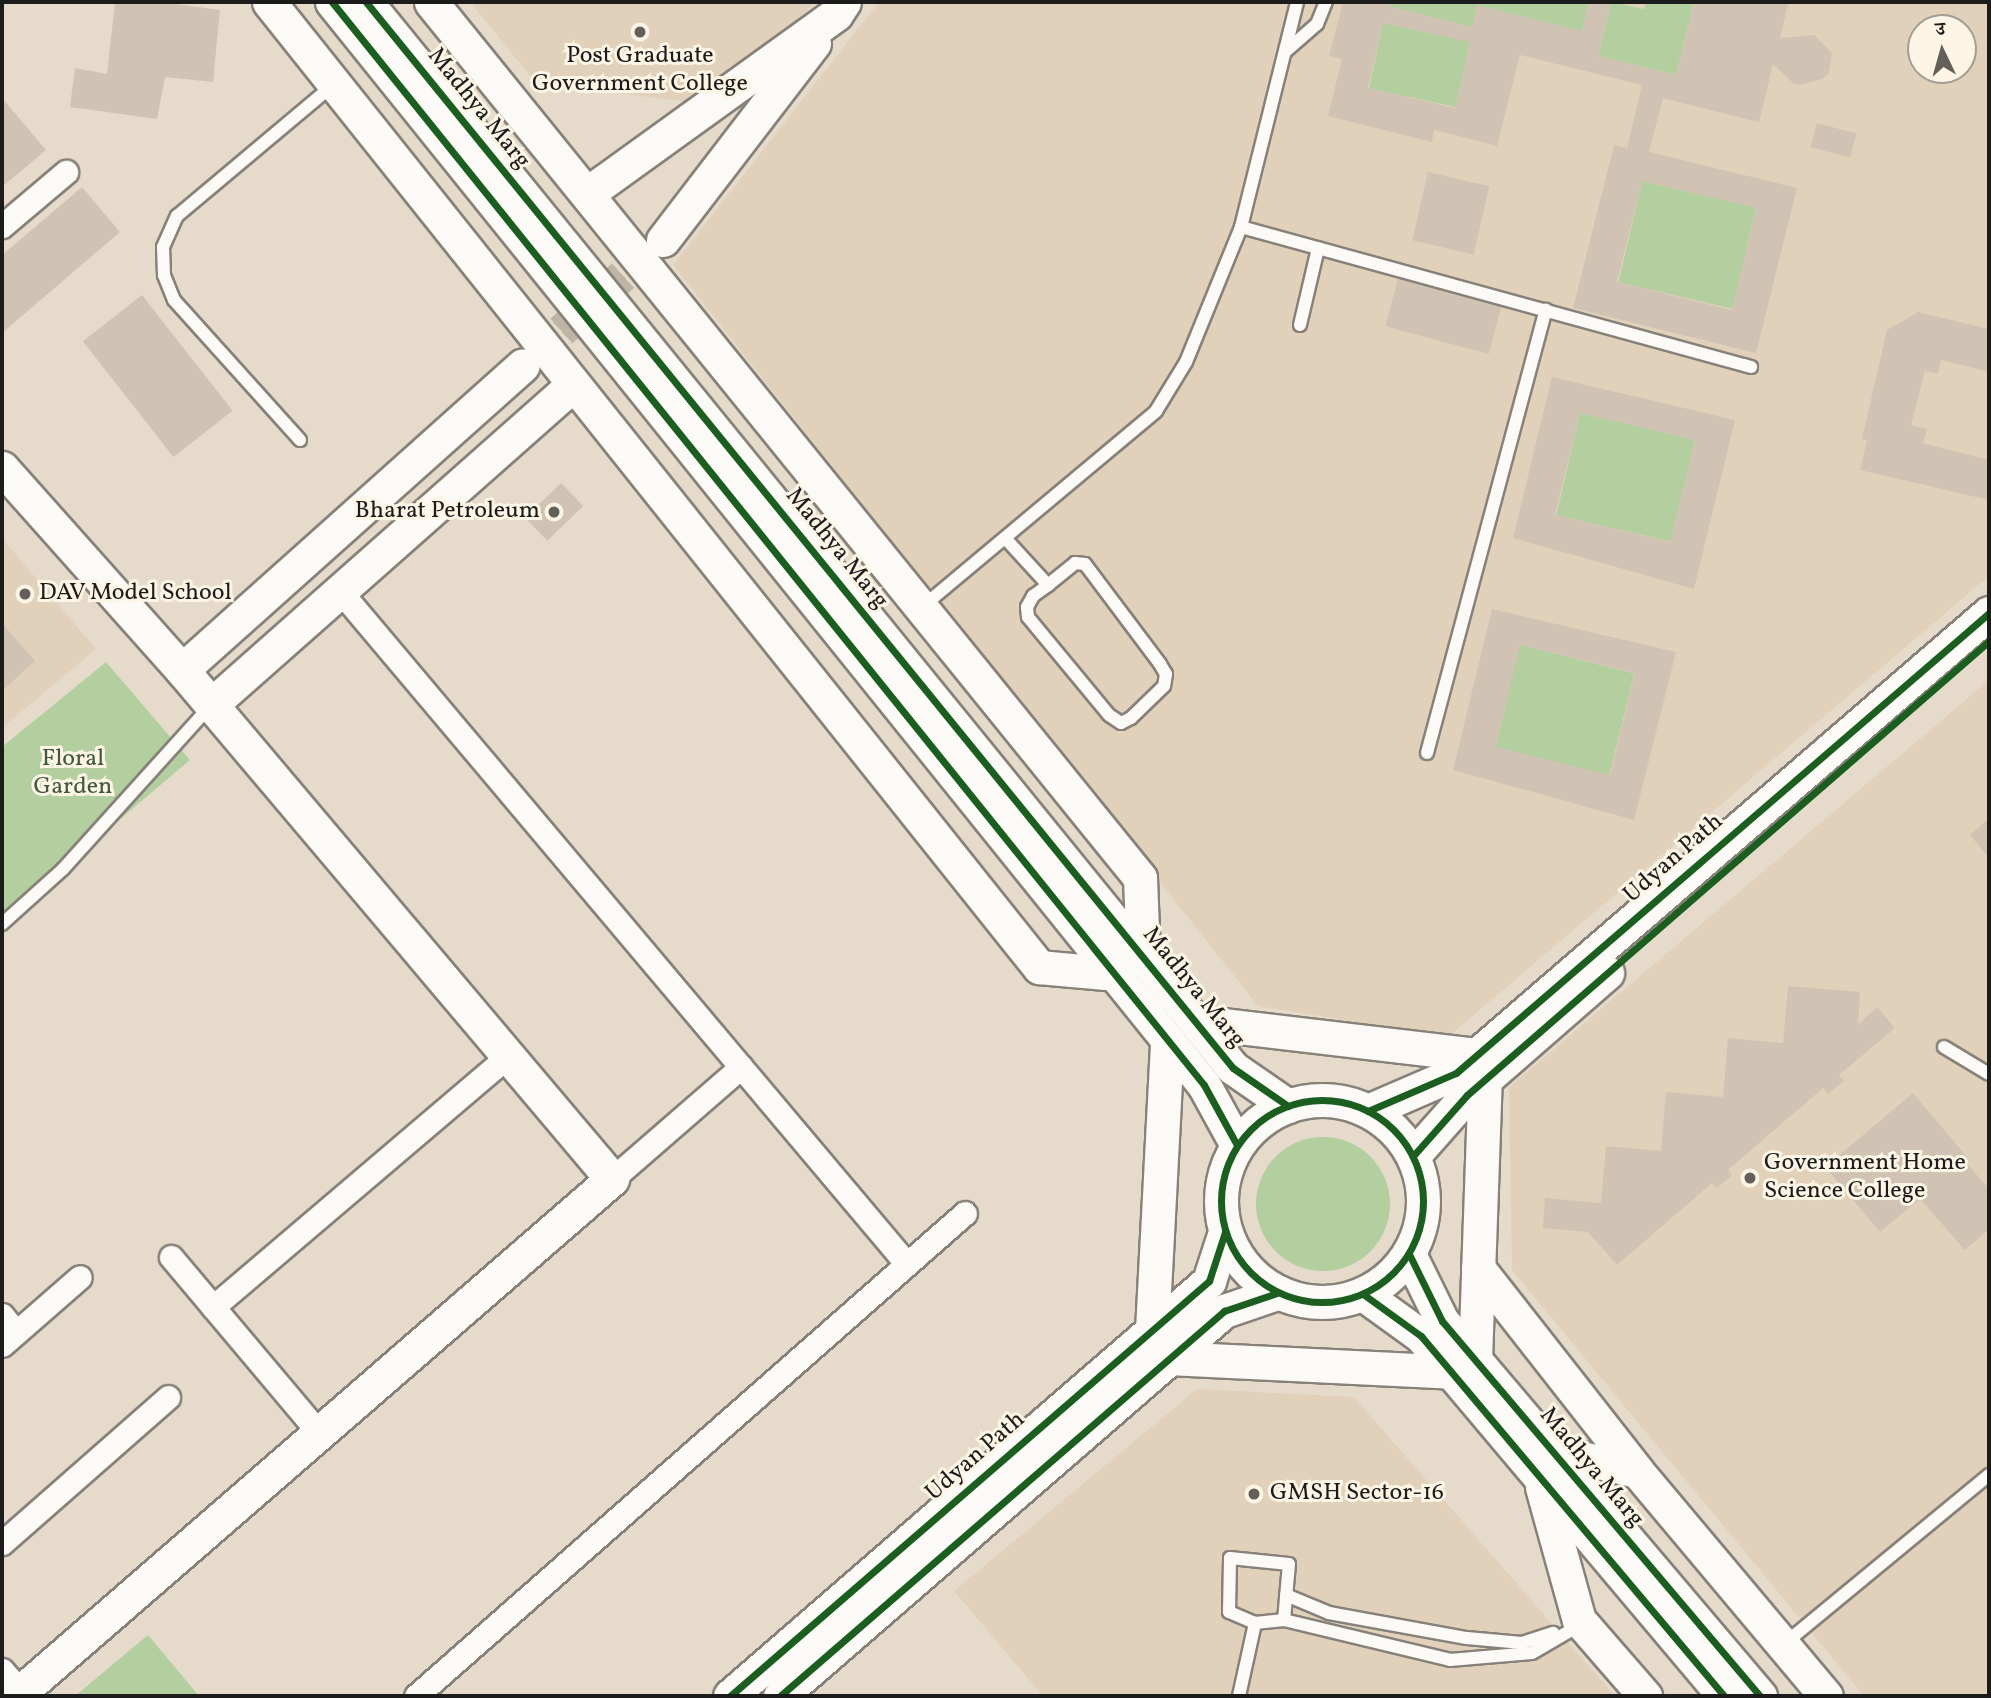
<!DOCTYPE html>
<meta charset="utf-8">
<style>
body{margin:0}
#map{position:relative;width:1991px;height:1698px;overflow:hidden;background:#e6dbca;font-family:Vollkorn,"Noto Serif Devanagari",serif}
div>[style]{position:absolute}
.built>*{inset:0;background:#e1d1ba}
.green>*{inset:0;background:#b3cfa0;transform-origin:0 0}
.round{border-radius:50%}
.building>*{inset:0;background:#d1c3b3;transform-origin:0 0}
.secondary-tunnel>*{height:33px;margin-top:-16.5px;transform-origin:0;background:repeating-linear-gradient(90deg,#beb5a7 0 33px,transparent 0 50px)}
.roads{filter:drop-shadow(2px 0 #878179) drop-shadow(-2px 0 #878179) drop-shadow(0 2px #878179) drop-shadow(0 -2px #878179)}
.lane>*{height:12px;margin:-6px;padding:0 6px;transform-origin:6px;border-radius:6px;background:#fbfaf7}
.street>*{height:23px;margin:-11.5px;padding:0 11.5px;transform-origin:11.5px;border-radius:11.5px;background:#fbfaf7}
.secondary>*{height:33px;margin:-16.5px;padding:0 16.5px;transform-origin:16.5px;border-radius:16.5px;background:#fbfaf7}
.secondary>.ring{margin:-16.5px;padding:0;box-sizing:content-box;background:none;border:33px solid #fbfaf7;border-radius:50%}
.cycleway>*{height:7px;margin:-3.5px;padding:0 3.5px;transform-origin:3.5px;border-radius:3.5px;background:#1b5e20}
.cycleway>.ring{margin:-3.5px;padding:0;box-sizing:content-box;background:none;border:7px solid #1b5e20;border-radius:50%}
.dots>*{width:19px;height:19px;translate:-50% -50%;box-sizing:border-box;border:4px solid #fcf5e5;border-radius:50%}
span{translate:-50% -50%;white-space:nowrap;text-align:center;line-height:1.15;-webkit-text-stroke:6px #fcf5e5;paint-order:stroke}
.poi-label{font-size:24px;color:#1c1c1c}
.right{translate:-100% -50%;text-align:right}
.left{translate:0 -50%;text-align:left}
.street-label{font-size:24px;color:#1c1c1c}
.park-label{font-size:24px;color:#42583e}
.frame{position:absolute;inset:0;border:4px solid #1c1c1c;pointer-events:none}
.north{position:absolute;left:1907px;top:14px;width:70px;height:70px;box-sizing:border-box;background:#fcf5e5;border:2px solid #a29e95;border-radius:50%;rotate:355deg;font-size:19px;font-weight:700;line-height:28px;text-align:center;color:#1c1c1c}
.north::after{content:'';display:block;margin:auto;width:24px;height:32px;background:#635f59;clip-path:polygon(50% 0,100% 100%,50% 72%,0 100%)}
</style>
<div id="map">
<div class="built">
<div style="clip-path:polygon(470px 2px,816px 2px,759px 55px,697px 103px,536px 83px)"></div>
<div style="clip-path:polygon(evenodd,879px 2px,1989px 2px,1989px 576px,1448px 1037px,1258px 1006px,673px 265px,879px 2px,1921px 28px,1963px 28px,1963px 70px,1921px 70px,1921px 28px)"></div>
<div style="clip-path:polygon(2px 538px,96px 649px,2px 728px)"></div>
<div style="clip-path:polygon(1989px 680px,1989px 1696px,1864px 1696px,1512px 1270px,1509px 1087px)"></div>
<div style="clip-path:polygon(1197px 1389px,1354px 1397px,1615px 1696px,1043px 1696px,954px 1591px)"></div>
</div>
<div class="green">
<div style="clip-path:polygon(1389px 2px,1589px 2px,1582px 31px,1472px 27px,1388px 6px)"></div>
<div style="clip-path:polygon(1611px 2px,1644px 9px,1646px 2px,1694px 2px,1676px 75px,1598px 56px)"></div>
<div style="left:1383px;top:23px;width:89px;height:67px;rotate:12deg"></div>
<div style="left:1642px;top:181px;width:117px;height:104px;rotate:13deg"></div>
<div style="left:1580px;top:413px;width:118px;height:105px;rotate:13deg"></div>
<div style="left:1520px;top:645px;width:118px;height:105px;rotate:14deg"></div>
<div style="clip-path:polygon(106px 662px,190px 760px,2px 919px,2px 747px)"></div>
<div class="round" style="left:1256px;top:1137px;width:134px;height:134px"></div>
<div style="clip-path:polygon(148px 1635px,199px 1696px,75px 1696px)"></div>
</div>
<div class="building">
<div style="clip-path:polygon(115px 2px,176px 2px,176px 4px,220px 10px,213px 82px,165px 77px,157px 119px,70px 107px,75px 68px,107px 74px)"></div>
<div style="clip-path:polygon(evenodd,1343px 2px,1389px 2px,1388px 6px,1472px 27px,1477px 5px,1582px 31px,1589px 2px,1611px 2px,1598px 56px,1676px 75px,1694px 2px,1788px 4px,1780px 38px,1814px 35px,1832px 53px,1829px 73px,1822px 79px,1799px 85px,1794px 84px,1773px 64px,1759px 122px,1663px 98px,1649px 152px,1797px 188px,1756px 353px,1573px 308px,1614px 145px,1627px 148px,1642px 85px,1520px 55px,1497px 146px,1434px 130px,1432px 142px,1328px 116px,1342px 59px,1329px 56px,1343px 2px,1383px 23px,1470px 42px,1455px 108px,1368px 88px,1383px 23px,1343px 2px,1642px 181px,1756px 208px,1732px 310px,1617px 282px,1642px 181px)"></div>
<div style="clip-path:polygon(2px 98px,46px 150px,2px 187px)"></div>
<div style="left:1817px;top:123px;width:41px;height:25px;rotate:15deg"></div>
<div style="left:1428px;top:172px;width:63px;height:70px;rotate:13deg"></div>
<div style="clip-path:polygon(82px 187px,120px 232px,2px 333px,2px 255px)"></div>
<div style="left:1398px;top:279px;width:107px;height:49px;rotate:15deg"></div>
<div style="left:142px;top:295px;width:147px;height:75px;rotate:52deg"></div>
<div style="clip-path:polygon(1918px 312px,1989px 329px,1989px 372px,1941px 360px,1938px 374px,1925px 371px,1911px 425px,1927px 429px,1923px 443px,1989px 460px,1989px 500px,1860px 470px,1867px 440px,1862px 439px,1887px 330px)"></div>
<div style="clip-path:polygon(evenodd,1552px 377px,1735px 420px,1694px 589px,1513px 538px,1552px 377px,1580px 413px,1695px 440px,1670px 542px,1555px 515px,1580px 413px)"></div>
<div style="left:561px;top:483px;width:32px;height:50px;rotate:46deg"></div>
<div style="clip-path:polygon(evenodd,1492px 609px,1676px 652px,1634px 820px,1453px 770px,1492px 609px,1520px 645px,1635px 673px,1610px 775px,1496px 747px,1520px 645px)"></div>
<div style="clip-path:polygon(2px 623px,35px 661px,2px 691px)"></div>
<div style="clip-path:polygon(1989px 818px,1989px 858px,1970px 835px)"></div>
<div style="clip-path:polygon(1788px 986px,1860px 992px,1858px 1025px,1877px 1007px,1895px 1028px,1839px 1075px,1844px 1081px,1828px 1094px,1823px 1088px,1728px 1170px,1732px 1175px,1717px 1188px,1712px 1183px,1617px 1265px,1588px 1232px,1543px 1228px,1545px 1198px,1601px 1203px,1606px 1146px,1661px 1151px,1666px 1092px,1723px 1097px,1728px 1038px,1783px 1043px)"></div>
<div style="clip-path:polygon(1913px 1093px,1968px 1158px,1965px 1161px,1989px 1189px,1989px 1229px,1965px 1250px,1920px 1199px,1880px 1232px,1825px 1167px)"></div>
</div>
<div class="secondary-tunnel">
<div style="left:524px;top:364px;width:184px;rotate:-41.9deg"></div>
</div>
<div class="roads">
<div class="lane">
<div style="left:1286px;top:51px;width:41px;rotate:-41.1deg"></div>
<div style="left:1317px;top:24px;width:24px;rotate:-68deg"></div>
<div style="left:1241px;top:227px;width:529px;rotate:15.35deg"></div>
<div style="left:1300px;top:325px;width:79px;rotate:-76.8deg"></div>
<div style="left:300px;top:440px;width:188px;rotate:-132deg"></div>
<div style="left:174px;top:300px;width:27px;rotate:-112deg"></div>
<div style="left:164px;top:275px;width:28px;rotate:-92deg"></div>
<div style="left:163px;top:247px;width:34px;rotate:-66deg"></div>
<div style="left:177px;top:216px;width:204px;rotate:-40deg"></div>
<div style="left:1005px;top:538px;width:64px;rotate:47.5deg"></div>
<div style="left:1048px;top:585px;width:35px;rotate:-39deg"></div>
<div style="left:1075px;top:563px;width:10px;rotate:6deg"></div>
<div style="left:1085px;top:564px;width:125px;rotate:53.1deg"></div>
<div style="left:1160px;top:664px;width:12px;rotate:59deg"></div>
<div style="left:1166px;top:674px;width:12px;rotate:99deg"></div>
<div style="left:1164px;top:686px;width:46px;rotate:135.9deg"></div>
<div style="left:1131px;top:718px;width:11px;rotate:153deg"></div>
<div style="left:1121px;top:723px;width:14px;rotate:-146deg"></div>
<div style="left:1109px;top:715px;width:127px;rotate:-129.6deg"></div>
<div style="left:1028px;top:617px;width:10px;rotate:-96deg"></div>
<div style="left:1027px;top:607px;width:13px;rotate:-61deg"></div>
<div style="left:1033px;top:596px;width:19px;rotate:-36deg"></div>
<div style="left:922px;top:607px;width:305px;rotate:-39.9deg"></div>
<div style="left:1156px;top:411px;width:57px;rotate:-58.5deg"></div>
<div style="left:1186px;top:362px;width:146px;rotate:-67.8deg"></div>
<div style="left:1241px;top:227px;width:232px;rotate:-76deg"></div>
<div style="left:1427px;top:753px;width:459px;rotate:-75deg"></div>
<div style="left:2px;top:924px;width:82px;rotate:-42deg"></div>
<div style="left:63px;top:869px;width:221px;rotate:-47.9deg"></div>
<div style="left:1944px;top:1047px;width:52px;rotate:31deg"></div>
<div style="left:1230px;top:1558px;width:59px;rotate:5.8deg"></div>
<div style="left:1289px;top:1564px;width:56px;rotate:95.1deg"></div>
<div style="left:1284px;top:1620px;width:29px;rotate:174deg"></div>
<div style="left:1255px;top:1623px;width:28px;rotate:-157deg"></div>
<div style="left:1229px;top:1612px;width:54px;rotate:-88.9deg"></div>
<div style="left:1286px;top:1595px;width:47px;rotate:22.7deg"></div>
<div style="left:1329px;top:1613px;width:140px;rotate:10.3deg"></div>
<div style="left:1467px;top:1638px;width:55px;rotate:5.2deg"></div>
<div style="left:1522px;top:1643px;width:33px;rotate:-18deg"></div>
<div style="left:1284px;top:1620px;width:171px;rotate:13.5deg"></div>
<div style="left:1450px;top:1660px;width:82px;rotate:-4.9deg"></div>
<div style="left:1532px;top:1653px;width:48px;rotate:-30.3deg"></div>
<div style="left:1573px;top:1629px;width:10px;rotate:-61deg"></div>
<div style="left:1784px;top:1644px;width:266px;rotate:-39.5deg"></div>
<div style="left:1239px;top:1696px;width:75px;rotate:-77.6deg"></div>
</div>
<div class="street">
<div style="left:2px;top:226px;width:84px;rotate:-40.2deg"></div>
<div style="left:340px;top:591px;width:880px;rotate:49.89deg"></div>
<div style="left:612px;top:1179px;width:171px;rotate:-41deg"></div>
<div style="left:171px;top:1257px;width:230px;rotate:49.9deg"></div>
<div style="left:213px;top:1307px;width:387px;rotate:-40.4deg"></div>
<div style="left:2px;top:1315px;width:22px;rotate:51deg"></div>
<div style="left:2px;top:1345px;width:103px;rotate:-41.1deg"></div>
<div style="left:2px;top:1543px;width:221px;rotate:-41.3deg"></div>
<div style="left:2px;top:1670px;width:35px;rotate:49deg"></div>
<div style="left:416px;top:1696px;width:731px;rotate:-41.34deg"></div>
</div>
<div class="secondary">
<div style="left:269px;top:2px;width:1235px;rotate:51.41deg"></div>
<div style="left:1039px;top:967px;width:75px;rotate:5.3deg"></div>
<div style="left:332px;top:2px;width:1390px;rotate:51.16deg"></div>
<div style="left:1204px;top:1085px;width:68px;rotate:61.2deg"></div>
<div style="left:366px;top:2px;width:1374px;rotate:50.88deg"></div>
<div style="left:1233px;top:1068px;width:67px;rotate:34.6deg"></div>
<div style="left:431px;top:2px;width:1127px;rotate:51.01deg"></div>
<div style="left:1140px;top:878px;width:78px;rotate:87.8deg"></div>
<div style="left:588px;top:193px;width:306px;rotate:-35.8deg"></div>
<div style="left:836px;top:14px;width:14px;rotate:-56deg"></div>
<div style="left:663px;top:240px;width:248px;rotate:-52.5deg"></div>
<div style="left:2px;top:468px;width:271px;rotate:48.3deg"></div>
<div style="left:182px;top:670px;width:666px;rotate:49.81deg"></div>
<div style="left:612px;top:1179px;width:789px;rotate:139.06deg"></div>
<div style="left:182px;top:670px;width:457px;rotate:-41.8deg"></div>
<div style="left:211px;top:705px;width:483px;rotate:-41.5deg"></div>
<div style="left:1197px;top:1022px;width:281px;rotate:6.7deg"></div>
<div class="ring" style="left:1221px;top:1100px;width:169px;height:169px"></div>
<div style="left:1368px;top:1111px;width:96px;rotate:-23.4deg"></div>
<div style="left:1456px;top:1073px;width:704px;rotate:-40.8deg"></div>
<div style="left:1413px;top:1156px;width:81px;rotate:-48.5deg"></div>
<div style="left:1467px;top:1095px;width:186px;rotate:-41.1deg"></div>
<div style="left:1409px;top:1254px;width:75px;rotate:63.8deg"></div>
<div style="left:1442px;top:1321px;width:492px;rotate:49.7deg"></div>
<div style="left:1478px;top:1268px;width:258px;rotate:51.9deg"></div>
<div style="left:1637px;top:1471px;width:294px;rotate:50deg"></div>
<div style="left:1363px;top:1294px;width:72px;rotate:35.9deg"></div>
<div style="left:1421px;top:1336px;width:471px;rotate:49.9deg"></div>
<div style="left:1152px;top:1330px;width:290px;rotate:-87deg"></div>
<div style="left:1169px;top:1358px;width:282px;rotate:2.8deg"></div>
<div style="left:1475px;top:1360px;width:280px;rotate:-88deg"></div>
<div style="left:1552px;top:1451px;width:87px;rotate:13.2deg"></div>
<div style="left:1542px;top:1487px;width:138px;rotate:74.5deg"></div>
<div style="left:1579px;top:1620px;width:101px;rotate:49deg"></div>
<div style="left:730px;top:1696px;width:634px;rotate:-40.91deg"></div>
<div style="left:1209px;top:1281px;width:52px;rotate:-71.9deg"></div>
<div style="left:780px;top:1696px;width:588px;rotate:-40.93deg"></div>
<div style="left:1224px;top:1311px;width:56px;rotate:-18.8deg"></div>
</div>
</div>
<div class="cycleway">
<div style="left:332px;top:2px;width:1390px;rotate:51.16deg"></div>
<div style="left:1204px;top:1085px;width:68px;rotate:61.2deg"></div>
<div style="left:366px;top:2px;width:1374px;rotate:50.88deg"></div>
<div style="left:1233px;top:1068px;width:67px;rotate:34.6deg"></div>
<div class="ring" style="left:1221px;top:1100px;width:195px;height:195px"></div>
<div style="left:1368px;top:1111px;width:96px;rotate:-23.4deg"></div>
<div style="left:1456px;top:1073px;width:704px;rotate:-40.8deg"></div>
<div style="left:1413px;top:1156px;width:81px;rotate:-48.5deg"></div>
<div style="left:1467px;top:1095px;width:692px;rotate:-41.01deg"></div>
<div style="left:1409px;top:1254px;width:75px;rotate:63.8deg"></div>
<div style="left:1442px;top:1321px;width:492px;rotate:49.7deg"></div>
<div style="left:1363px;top:1294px;width:72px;rotate:35.9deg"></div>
<div style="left:1421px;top:1336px;width:471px;rotate:49.9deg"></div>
<div style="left:730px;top:1696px;width:634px;rotate:-40.91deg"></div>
<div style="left:1209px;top:1281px;width:52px;rotate:-71.9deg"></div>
<div style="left:780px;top:1696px;width:588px;rotate:-40.93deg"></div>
<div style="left:1224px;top:1311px;width:56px;rotate:-18.8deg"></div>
</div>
<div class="dots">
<div style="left:640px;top:32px;background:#635f59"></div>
<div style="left:554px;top:512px;background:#635f59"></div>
<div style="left:25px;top:594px;background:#635f59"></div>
<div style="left:1750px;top:1178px;background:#635f59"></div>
<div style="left:1254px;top:1494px;background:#635f59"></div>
</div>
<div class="poi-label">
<span style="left:640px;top:71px">Post Graduate<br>Government College</span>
<span class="right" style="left:540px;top:512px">Bharat Petroleum</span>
<span class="left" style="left:39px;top:594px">DAV Model School</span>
<span class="left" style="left:1764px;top:1178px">Government Home<br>Science College</span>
<span class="left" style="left:1270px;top:1494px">GMSH Sector-16</span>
</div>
<div class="street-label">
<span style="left:478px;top:109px;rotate:51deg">Madhya Marg</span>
<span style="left:836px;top:549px;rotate:51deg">Madhya Marg</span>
<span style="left:1674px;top:859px;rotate:-41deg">Udyan Path</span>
<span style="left:1193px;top:988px;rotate:51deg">Madhya Marg</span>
<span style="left:976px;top:1457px;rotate:-41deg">Udyan Path</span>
<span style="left:1591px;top:1468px;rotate:50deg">Madhya Marg</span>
</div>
<div class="park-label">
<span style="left:73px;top:774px">Floral<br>Garden</span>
</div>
<div class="frame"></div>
<div class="north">उ</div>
</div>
